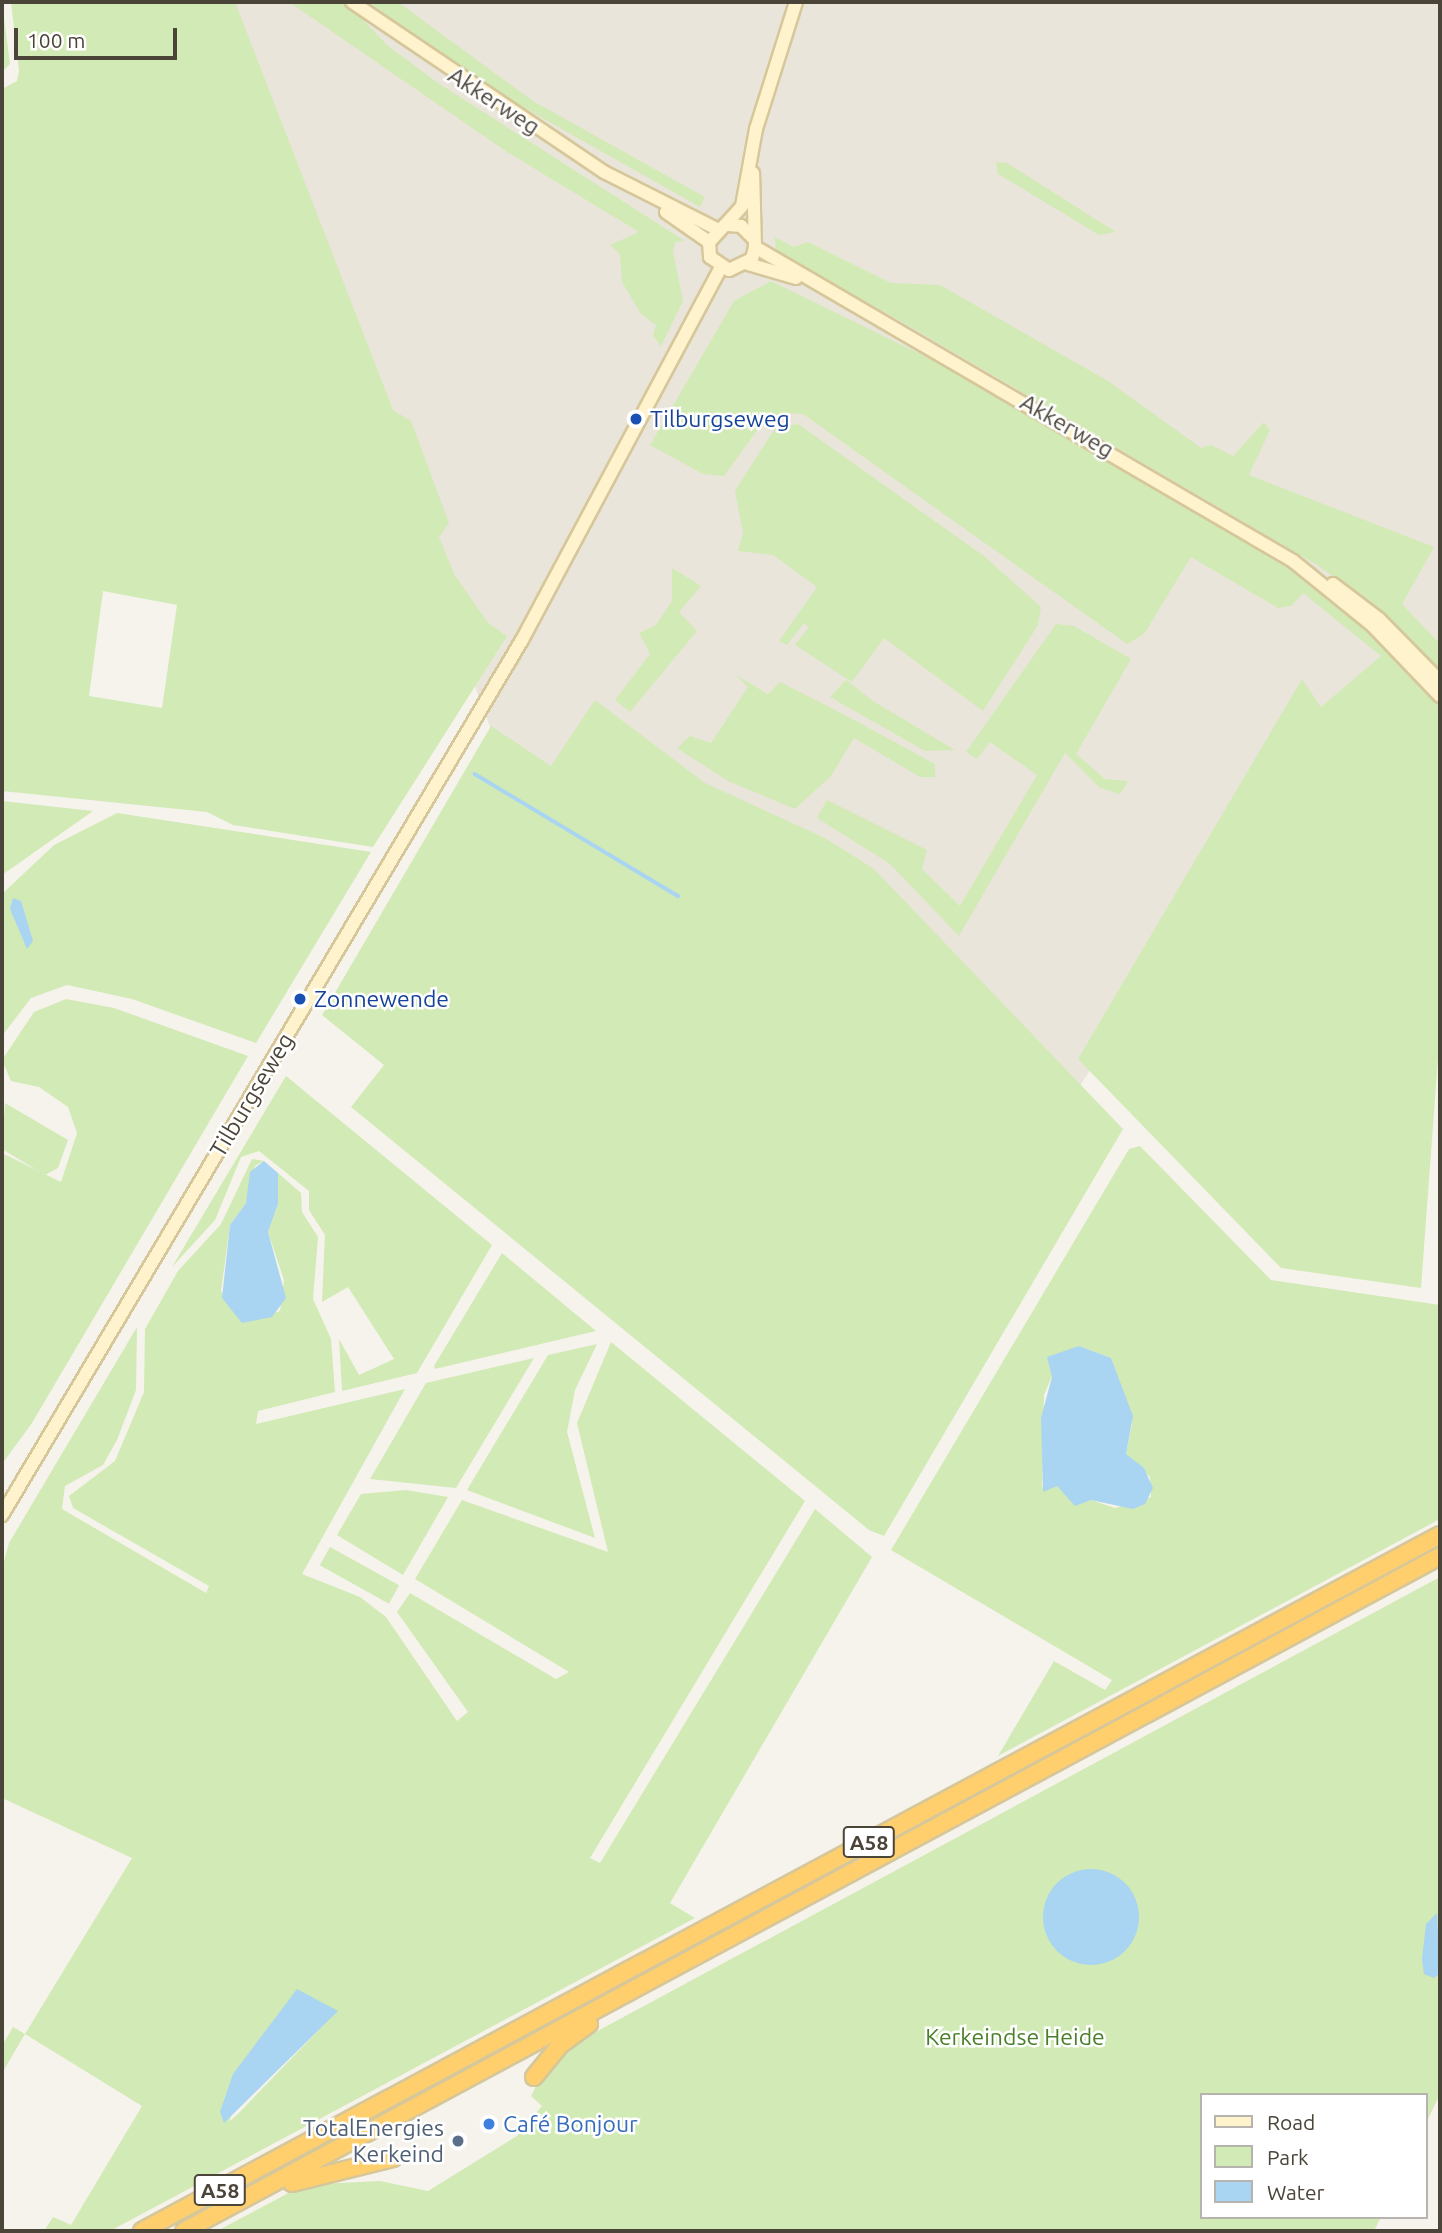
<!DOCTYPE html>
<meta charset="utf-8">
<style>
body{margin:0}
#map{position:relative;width:1442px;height:2233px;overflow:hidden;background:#f6f3ec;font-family:Ubuntu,sans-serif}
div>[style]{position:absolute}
.residential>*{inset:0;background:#eae5da}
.green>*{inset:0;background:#d2eab5;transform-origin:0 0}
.water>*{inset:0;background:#a9d4f2}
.round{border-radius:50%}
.stream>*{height:3.5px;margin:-1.75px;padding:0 1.75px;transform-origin:1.75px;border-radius:1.75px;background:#a9d4f2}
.roads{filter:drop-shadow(2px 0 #d6c79b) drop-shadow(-2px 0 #d6c79b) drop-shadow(0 2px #d6c79b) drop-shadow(0 -2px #d6c79b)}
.secondary>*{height:12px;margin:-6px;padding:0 6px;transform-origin:6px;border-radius:6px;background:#fff3cd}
.highway>*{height:16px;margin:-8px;padding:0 8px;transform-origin:8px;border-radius:8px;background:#ffcf6e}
.dots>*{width:19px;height:19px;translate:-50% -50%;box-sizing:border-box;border:4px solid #fff;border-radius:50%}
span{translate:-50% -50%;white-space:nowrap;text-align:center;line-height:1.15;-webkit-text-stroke:5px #fff;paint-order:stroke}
.shield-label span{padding:2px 5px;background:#fff;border:2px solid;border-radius:5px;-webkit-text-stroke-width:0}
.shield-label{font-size:21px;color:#4b4439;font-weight:700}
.street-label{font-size:23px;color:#4b4439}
.transit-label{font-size:23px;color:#164399}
.left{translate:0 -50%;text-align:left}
.park-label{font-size:23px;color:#4a7f2a}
.shop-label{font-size:23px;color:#366cbe}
.service-label{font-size:23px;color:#4e5e75}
.right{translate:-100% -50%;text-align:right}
.frame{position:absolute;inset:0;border:4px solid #4b4439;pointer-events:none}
.legend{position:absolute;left:1200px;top:2093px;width:228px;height:126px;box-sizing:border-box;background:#fff;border:2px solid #b7b4b0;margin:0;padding:9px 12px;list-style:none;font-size:21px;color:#4b4439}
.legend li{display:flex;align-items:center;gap:14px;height:35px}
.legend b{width:35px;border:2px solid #b7b4b0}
.scale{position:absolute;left:14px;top:28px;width:163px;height:32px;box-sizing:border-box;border:4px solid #4b4439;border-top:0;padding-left:9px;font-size:21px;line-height:24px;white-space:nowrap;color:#4b4439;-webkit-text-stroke:5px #fff;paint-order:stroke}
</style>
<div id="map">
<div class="residential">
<div style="clip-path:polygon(213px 2px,1440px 2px,1440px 741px,1316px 720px,1076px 1092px,493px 735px,250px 80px)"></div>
</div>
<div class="green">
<div style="clip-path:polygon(2px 2px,10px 64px,2px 72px)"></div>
<div style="clip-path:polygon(evenodd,11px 2px,235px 2px,393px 410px,411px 421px,449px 523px,439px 537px,454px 574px,488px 623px,507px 636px,373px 847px,233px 825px,207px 812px,2px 791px,2px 89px,17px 81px,19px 70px,11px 2px,103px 591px,177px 605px,162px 708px,89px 696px,103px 591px)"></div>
<div style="clip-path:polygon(289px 2px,346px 2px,387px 45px,438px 83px,685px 241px,675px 242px,673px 252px,683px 301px,661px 346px,653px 336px,656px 325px,641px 314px,622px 282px,620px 254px,610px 245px,639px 232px,507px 152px)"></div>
<div style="clip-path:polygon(368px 2px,398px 2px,533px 101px,705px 197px,700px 207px,498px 93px)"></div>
<div style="clip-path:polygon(996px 162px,1007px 163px,1116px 232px,1099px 235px,998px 174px)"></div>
<div style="clip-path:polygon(775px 237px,794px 247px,808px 242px,891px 283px,940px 285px,1108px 381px,1201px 448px,1211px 445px,1233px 456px,1264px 422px,1270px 430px,1249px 475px,1434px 547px,1402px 604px,1440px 644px,1440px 671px,1374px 606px,1317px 565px,892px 316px,776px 255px)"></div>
<div style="clip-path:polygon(771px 281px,963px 375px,1243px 535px,1359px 617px,1440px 699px,1440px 1031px,1421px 1288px,1281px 1268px,1078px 1059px,1302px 679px,1321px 707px,1381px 656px,1303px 593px,1291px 606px,1278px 608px,1191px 557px,1144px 634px,1127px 644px,803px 414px,780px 413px,764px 421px,724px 476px,703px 474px,650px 445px,734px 301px)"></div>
<div style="clip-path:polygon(798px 424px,984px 556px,1041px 607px,1038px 625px,983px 711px,884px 638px,852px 682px,795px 645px,809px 627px,804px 623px,787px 645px,779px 641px,817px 587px,773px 555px,738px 551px,743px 533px,735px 491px,775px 428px)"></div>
<div style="clip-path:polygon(672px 568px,701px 586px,679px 612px,697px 631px,630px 712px,615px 700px,650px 654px,639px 633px,656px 625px,672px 601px)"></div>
<div style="clip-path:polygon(1056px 624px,1074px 626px,1131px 659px,1076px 754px,1105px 779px,1128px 781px,1120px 794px,1100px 788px,1065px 753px,959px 936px,890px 864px,817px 818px,827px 800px,927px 850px,922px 869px,960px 906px,1037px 775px,990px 742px,977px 759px,966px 752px)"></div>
<div style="clip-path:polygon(736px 675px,768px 694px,780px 682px,845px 715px,935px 764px,935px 777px,920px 777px,854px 738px,831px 776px,795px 809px,728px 781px,677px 748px,690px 736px,711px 743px,748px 687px)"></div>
<div style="clip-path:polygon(846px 680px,873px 701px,955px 750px,925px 751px,830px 697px)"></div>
<div style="clip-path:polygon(595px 700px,705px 783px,825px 838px,874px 869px,1123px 1129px,884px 1536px,869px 1530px,351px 1107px,384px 1065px,322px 1015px,491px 726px,551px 766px)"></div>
<div style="clip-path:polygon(2px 801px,93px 811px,2px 875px)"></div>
<div style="clip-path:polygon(117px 813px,371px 852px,256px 1043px,132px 999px,67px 985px,31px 998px,2px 1036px,2px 894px,54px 845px)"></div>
<div style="clip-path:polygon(66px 999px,114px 1008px,248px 1056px,32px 1423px,2px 1464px,2px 1153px,61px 1182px,77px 1133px,68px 1107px,39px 1087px,11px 1081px,2px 1060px,34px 1012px)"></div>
<div style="clip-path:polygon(286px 1076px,492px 1245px,417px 1373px,342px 1391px,339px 1339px,359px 1375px,394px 1359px,348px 1287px,322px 1302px,325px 1235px,309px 1210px,309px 1191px,259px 1151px,241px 1157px,215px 1220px,172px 1267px)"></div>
<div style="clip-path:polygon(5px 1103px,68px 1140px,58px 1168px,45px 1175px,2px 1149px)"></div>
<div style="clip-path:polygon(evenodd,1140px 1146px,1271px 1280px,1440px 1305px,1440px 1519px,998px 1756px,1054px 1661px,1105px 1690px,1112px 1680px,891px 1550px,1129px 1149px,1140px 1146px,1079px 1346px,1111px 1358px,1132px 1424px,1126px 1454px,1150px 1477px,1151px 1497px,1115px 1508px,1091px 1500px,1075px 1505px,1057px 1486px,1042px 1487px,1044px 1395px,1061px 1355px,1079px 1346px)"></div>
<div style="clip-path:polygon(evenodd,252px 1159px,264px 1161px,255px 1166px,246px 1203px,230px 1225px,221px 1291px,242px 1323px,280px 1311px,284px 1280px,268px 1232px,278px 1204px,278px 1173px,301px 1193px,302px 1212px,318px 1237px,313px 1299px,331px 1339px,335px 1392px,258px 1411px,256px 1424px,405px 1389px,302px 1574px,360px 1597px,386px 1617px,457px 1721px,468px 1712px,397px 1612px,410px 1593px,556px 1679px,569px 1672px,415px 1579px,462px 1500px,608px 1552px,577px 1423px,611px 1342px,805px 1501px,590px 1858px,600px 1863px,815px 1509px,872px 1557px,670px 1903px,695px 1918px,110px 2231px,44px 2231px,53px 2217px,71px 2225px,142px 2106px,25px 2034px,2px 2073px,2px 2046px,13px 2027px,25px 2034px,132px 1858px,2px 1798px,2px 1569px,9px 1543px,137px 1327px,136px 1390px,117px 1440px,103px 1465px,65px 1486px,62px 1509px,206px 1593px,209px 1586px,73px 1508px,69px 1496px,115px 1461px,144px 1392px,145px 1329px,178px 1271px,221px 1224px,252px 1159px,337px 2011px,238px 2114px,230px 2121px,236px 2071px,337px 2011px)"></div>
<div style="clip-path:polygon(502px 1253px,596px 1331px,435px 1369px,434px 1366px)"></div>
<div style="clip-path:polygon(597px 1344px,575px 1390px,567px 1432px,595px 1538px,467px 1490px,548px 1355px)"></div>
<div style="clip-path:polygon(534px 1358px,456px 1488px,370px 1479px,426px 1383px)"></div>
<div style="clip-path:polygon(406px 1490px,448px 1497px,403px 1575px,337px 1535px,361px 1494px)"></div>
<div style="left:330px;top:1547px;width:79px;height:21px;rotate:29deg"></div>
<div style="clip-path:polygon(1440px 1577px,1440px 2094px,1426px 2123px,1426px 2095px,1202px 2095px,1202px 2217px,1381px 2217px,1374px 2231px,217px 2231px,298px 2188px,320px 2184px,380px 2181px,428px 2191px,517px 2136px,542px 2106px,531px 2096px,543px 2073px,579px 2041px)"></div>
</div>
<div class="water">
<div style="clip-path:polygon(13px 898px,21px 901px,33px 941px,27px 949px,10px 909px)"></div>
<div style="clip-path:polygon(264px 1161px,278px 1173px,278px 1204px,268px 1232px,286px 1298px,272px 1317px,242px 1323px,222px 1298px,230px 1225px,246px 1203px,250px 1172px)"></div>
<div style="clip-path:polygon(1079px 1346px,1111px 1358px,1133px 1416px,1126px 1454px,1144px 1468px,1153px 1488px,1145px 1504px,1133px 1509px,1091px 1500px,1075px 1506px,1057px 1486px,1043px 1492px,1041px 1418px,1052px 1377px,1047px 1357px)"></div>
<div class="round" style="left:1043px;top:1869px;width:96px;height:96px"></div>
<div style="clip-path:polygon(1437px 1913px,1440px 1973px,1434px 1978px,1424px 1974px,1422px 1959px,1426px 1924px)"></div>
<div style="clip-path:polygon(297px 1989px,338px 2011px,224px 2123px,220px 2112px,233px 2074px)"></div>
</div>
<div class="stream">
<div style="left:475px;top:774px;width:237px;rotate:31deg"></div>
</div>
<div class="roads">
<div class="secondary">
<div style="left:352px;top:2px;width:304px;rotate:34deg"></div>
<div style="left:604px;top:172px;width:127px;rotate:26.8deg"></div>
<div style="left:666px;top:212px;width:52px;rotate:34.9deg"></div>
<div style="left:725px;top:225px;width:25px;rotate:-48deg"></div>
<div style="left:742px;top:206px;width:78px;rotate:-79.7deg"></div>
<div style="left:756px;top:129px;width:133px;rotate:-72.5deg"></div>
<div style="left:753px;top:238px;width:17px;rotate:-135deg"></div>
<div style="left:741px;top:226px;width:16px;rotate:-176deg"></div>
<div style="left:725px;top:225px;width:23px;rotate:133deg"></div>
<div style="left:709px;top:242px;width:15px;rotate:86deg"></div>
<div style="left:710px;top:257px;width:23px;rotate:34deg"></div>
<div style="left:729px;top:270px;width:25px;rotate:-26deg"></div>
<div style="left:752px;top:259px;width:12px;rotate:-76deg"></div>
<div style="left:755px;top:247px;width:74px;rotate:-91.5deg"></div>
<div style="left:755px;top:247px;width:623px;rotate:30.27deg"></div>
<div style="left:1293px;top:561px;width:103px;rotate:39.1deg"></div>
<div style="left:1373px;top:626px;width:97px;rotate:46.3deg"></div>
<div style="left:748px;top:264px;width:50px;rotate:16.3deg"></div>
<div style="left:1333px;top:584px;width:58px;rotate:37.3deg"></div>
<div style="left:1379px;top:619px;width:87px;rotate:45.5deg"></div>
<div style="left:2px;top:1515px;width:1018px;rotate:-59.28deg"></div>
<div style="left:522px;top:640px;width:422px;rotate:-61.9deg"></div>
</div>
<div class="highway">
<div style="left:534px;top:2077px;width:41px;rotate:-50.9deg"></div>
<div style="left:560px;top:2045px;width:36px;rotate:-36deg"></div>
<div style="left:292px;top:2183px;width:104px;rotate:-13.9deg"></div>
<div style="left:142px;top:2231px;width:1473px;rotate:-28.2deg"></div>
<div style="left:184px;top:2231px;width:1426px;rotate:-28.25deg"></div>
</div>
</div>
<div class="dots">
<div style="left:636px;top:419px;background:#1a4fb4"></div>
<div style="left:300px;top:999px;background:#1a4fb4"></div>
<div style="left:489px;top:2124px;background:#3f7fe0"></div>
<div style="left:458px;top:2141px;background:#5c6f8a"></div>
</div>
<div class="shield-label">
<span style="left:869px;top:1842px">A58</span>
<span style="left:220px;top:2190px">A58</span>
</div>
<div class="street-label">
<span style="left:494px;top:101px;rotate:33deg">Akkerweg</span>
<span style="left:1067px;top:426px;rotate:30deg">Akkerweg</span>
<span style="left:252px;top:1095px;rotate:-59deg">Tilburgseweg</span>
</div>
<div class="transit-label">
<span class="left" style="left:650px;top:419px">Tilburgseweg</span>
<span class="left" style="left:314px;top:999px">Zonnewende</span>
</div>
<div class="park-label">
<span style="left:1015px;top:2037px">Kerkeindse Heide</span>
</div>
<div class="shop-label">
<span class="left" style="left:503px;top:2124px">Café Bonjour</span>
</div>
<div class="service-label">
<span class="right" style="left:444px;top:2141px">TotalEnergies<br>Kerkeind</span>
</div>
<div class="frame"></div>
<ul class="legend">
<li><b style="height:9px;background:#fff3cd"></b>Road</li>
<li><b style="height:19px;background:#d2eab5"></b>Park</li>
<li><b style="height:19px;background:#a9d4f2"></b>Water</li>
</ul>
<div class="scale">100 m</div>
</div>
